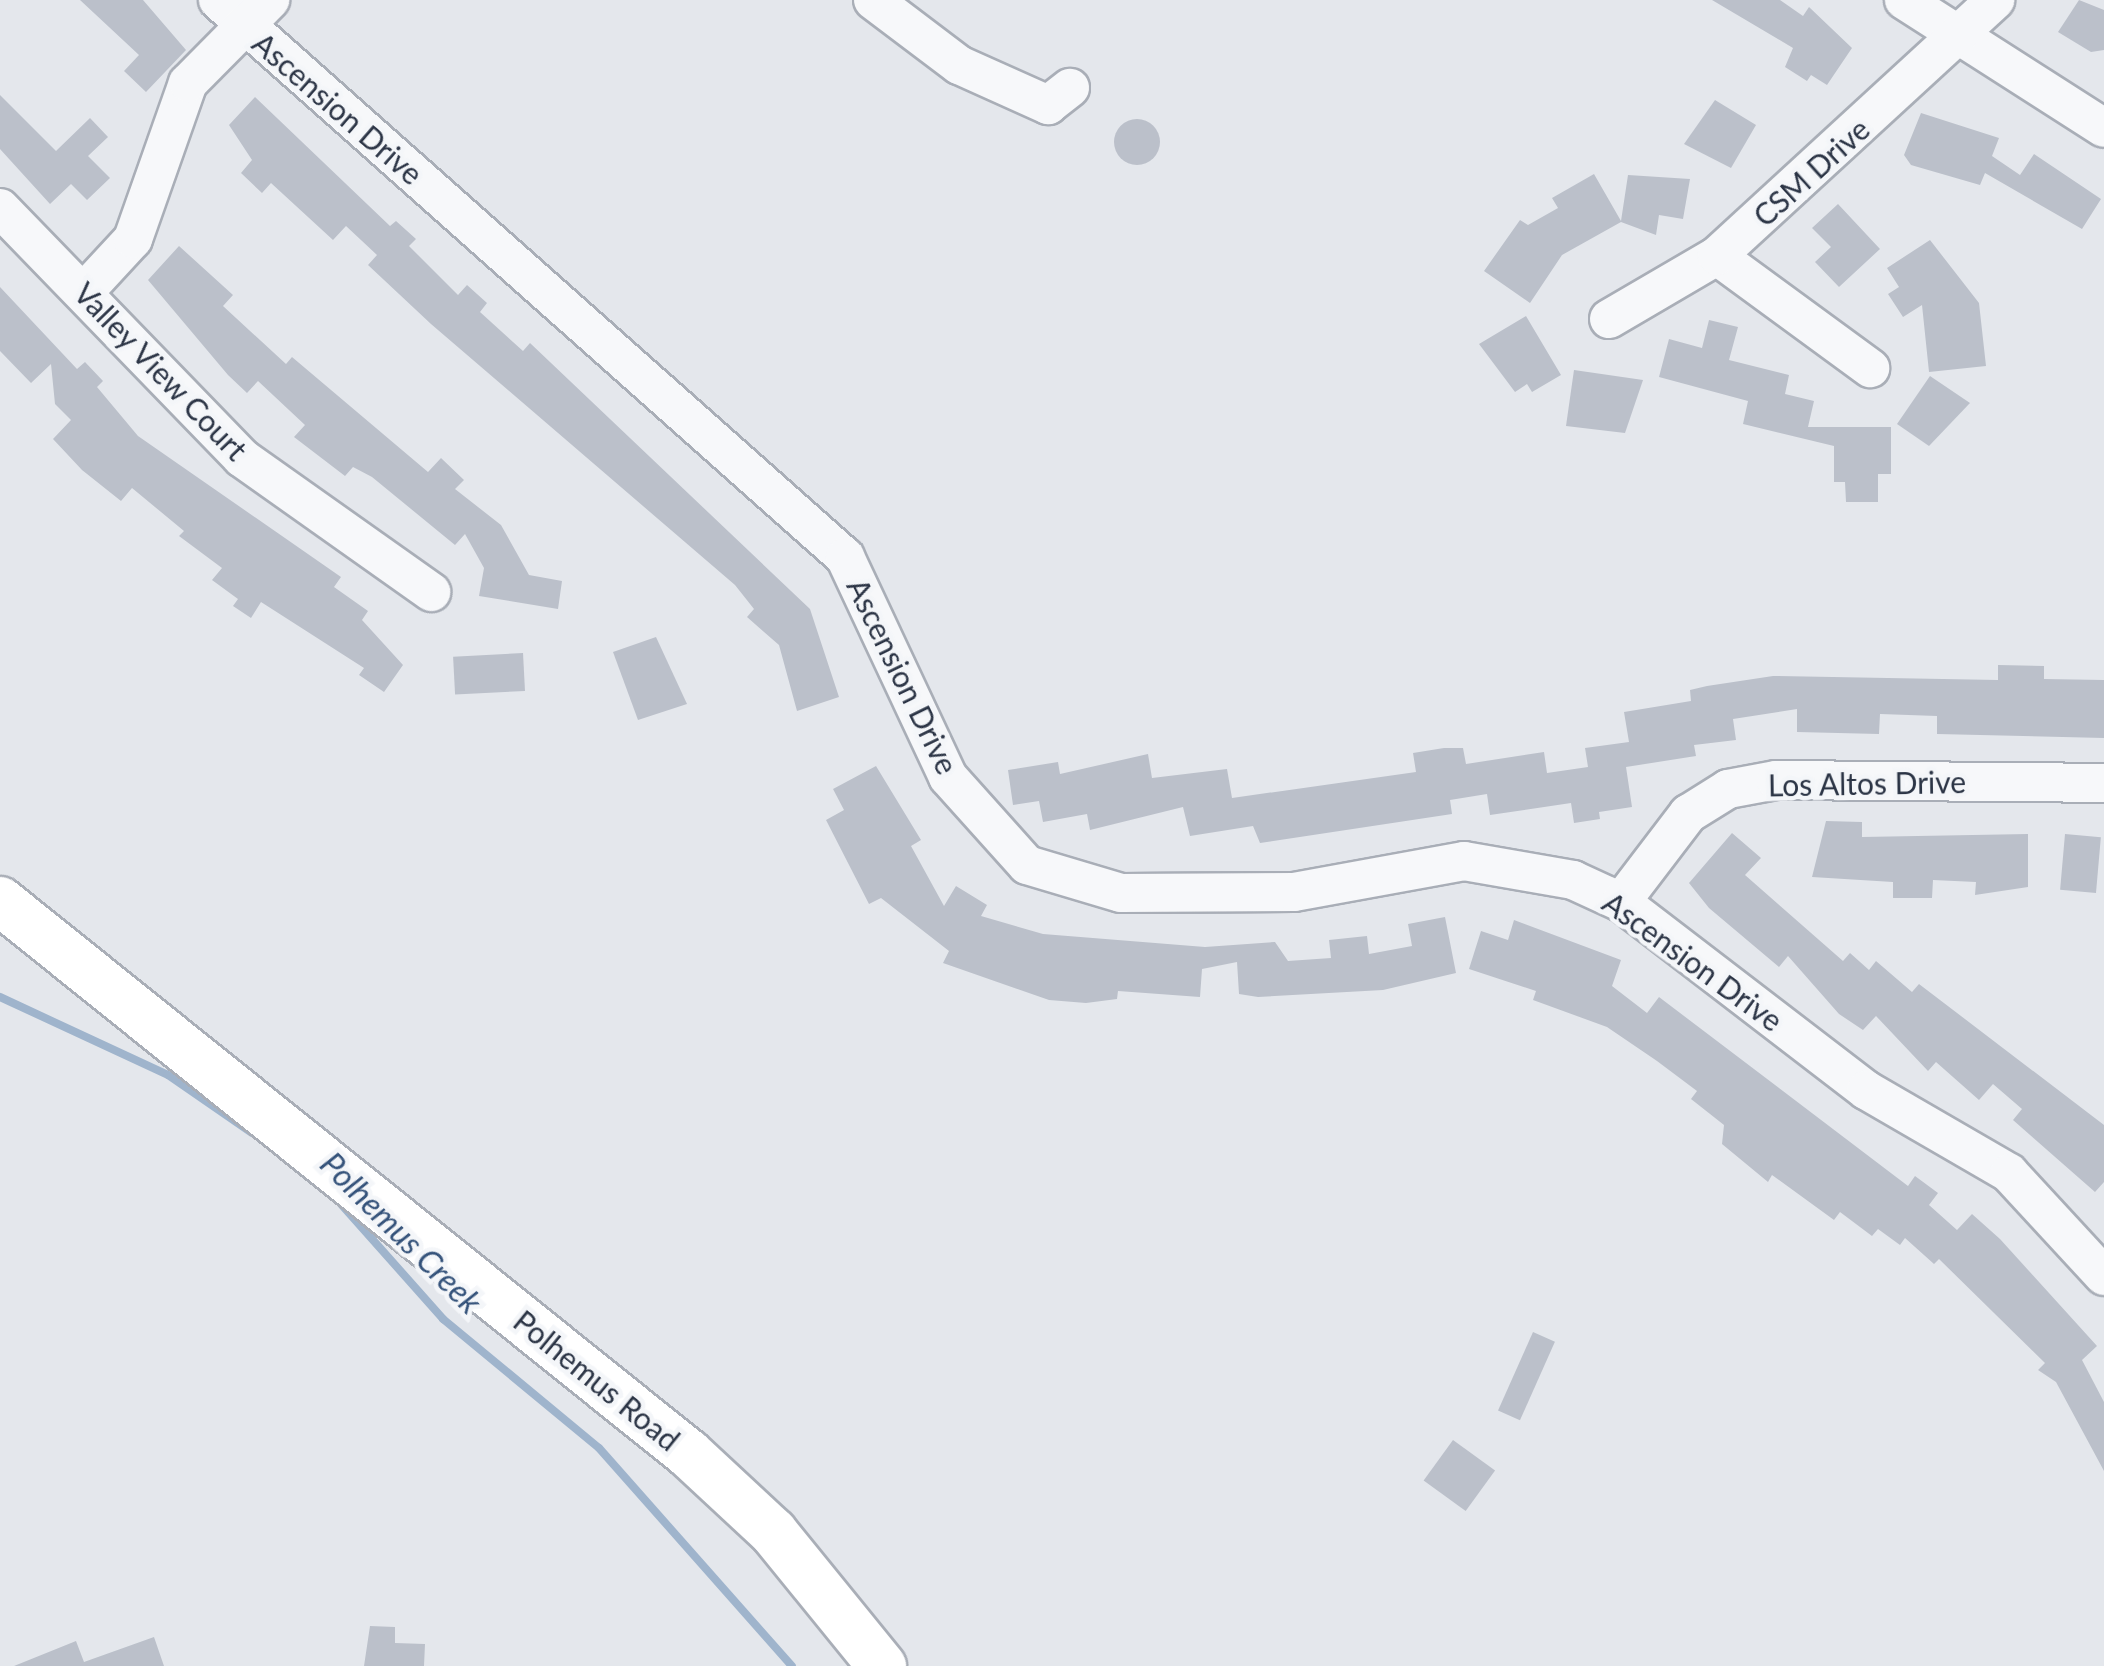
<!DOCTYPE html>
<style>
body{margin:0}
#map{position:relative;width:2104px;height:1666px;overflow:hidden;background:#e4e7ec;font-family:Lato,sans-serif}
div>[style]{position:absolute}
.stream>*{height:8px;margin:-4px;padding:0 4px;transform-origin:4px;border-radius:4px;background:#9fb4cc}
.building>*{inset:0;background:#bbc0ca;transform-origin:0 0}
.round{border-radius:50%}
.roads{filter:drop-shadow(2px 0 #a9aeb7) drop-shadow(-2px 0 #a9aeb7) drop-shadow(0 2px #a9aeb7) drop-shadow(0 -2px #a9aeb7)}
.minor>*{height:38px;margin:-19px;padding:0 19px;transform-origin:19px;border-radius:19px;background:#f7f8fa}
.major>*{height:48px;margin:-24px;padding:0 24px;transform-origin:24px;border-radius:24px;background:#fff}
span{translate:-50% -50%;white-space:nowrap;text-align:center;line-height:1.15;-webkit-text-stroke:9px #f4f6f9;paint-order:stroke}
.street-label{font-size:30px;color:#2b3445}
.water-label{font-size:32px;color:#34527a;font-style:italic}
</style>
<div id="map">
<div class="stream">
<div style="left:0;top:997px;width:185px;rotate:24.9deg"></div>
<div style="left:168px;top:1075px;width:102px;rotate:34.6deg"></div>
<div style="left:341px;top:1204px;width:154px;rotate:48.4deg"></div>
<div style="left:443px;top:1319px;width:202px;rotate:39.6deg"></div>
<div style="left:599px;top:1448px;width:291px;rotate:48.5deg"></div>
</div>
<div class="building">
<div style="clip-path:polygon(80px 0,143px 0,186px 50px,146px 92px,124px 71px,139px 55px)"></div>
<div style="clip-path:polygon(1712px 0,1780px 0,1803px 16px,1809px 7px,1852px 48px,1827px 85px,1811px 75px,1807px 81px,1785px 67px,1793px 48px)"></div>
<div style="clip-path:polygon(2079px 0,2104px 10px,2104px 50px,2091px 52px,2058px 32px)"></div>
<div style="clip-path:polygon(0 95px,56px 151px,90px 118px,108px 137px,88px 156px,110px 178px,87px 200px,71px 184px,50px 204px,0 149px)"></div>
<div style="clip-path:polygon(255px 97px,390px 226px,396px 221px,416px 239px,409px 246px,458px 295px,467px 285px,487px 303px,480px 312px,523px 351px,530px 343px,810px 609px,839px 697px,797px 711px,779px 645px,747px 617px,754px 609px,735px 585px,431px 324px,368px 265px,377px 255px,346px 226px,333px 240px,271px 183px,262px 193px,241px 173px,252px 160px,229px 125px)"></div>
<div style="clip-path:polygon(1715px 100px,1756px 125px,1731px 168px,1684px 144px)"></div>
<div style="clip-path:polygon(1921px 113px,1999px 138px,1992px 156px,2020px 175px,2034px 154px,2101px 199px,2082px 229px,1985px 173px,1980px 185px,1911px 165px,1904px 155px)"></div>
<div class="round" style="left:1114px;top:119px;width:46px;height:46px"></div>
<div style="clip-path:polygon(1594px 174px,1621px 221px,1628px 175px,1690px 179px,1683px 219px,1659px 215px,1656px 235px,1621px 222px,1562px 255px,1530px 303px,1484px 271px,1520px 220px,1528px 225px,1558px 208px,1552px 198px)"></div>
<div style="clip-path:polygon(1838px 204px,1880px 249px,1839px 287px,1815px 262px,1831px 247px,1812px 228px)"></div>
<div style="clip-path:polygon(1930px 240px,1979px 303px,1986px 366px,1929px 372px,1922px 305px,1903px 317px,1888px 294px,1899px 287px,1887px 268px)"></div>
<div style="clip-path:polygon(179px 246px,233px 295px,223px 306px,286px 364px,292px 357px,428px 472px,441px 458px,464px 480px,455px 489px,501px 525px,529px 575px,562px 581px,558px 609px,479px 596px,484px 568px,465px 534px,455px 545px,372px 477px,353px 467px,345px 476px,294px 437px,305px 425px,258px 381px,247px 393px,228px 375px,148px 280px)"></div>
<div style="clip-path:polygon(0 287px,77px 369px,85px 362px,103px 381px,97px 387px,138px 436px,341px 577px,334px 587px,368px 611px,362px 620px,403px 665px,384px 692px,359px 675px,364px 668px,261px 602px,251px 618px,233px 606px,238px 599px,212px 580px,222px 568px,179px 536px,184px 531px,132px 488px,121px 501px,82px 470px,53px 439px,71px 420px,55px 404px,51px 364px,31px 383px,0 351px)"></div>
<div style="clip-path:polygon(1526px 316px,1561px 375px,1532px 392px,1527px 384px,1515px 392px,1479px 344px)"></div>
<div style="clip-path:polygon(1709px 320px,1738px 327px,1729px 360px,1789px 375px,1785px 394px,1814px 401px,1808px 427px,1891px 427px,1891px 474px,1878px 474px,1878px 502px,1846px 502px,1845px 482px,1834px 482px,1834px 446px,1743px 424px,1748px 401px,1659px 377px,1669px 339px,1702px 348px)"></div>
<div style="clip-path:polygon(1574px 370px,1643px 380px,1625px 433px,1566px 426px)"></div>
<div style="clip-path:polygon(1930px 376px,1970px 403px,1929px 446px,1897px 424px)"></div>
<div style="clip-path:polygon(656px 637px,687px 704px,638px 720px,613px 652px)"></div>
<div style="left:523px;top:653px;width:38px;height:70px;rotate:87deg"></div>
<div style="clip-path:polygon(1998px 665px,2044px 666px,2044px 679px,2104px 680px,2104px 738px,1937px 734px,1937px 716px,1880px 714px,1879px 734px,1797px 732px,1797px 709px,1733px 719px,1736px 740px,1694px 745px,1696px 756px,1626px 767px,1632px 807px,1599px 812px,1600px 819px,1574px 823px,1571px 803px,1490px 815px,1487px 794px,1450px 800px,1452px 814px,1260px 843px,1253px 826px,1190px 836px,1183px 807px,1090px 830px,1087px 814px,1043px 822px,1039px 801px,1013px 805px,1008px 770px,1058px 762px,1060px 774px,1148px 754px,1152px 778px,1227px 769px,1232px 798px,1416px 772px,1413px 753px,1444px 748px,1463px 748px,1466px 764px,1544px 752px,1547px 773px,1588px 767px,1585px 748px,1629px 742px,1624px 712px,1691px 701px,1690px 690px,1707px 686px,1773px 676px,1998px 680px)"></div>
<div style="clip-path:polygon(876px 766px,921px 840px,911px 846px,944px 906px,956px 886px,987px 905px,981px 916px,1043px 934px,1205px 947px,1275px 942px,1288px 961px,1331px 958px,1329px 940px,1367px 936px,1369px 954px,1412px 946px,1408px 924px,1445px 917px,1456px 973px,1383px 990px,1258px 997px,1239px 994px,1237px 962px,1202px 969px,1200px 997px,1118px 991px,1117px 999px,1086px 1003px,1049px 1000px,943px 963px,949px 951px,881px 898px,869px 904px,826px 820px,844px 810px,833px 789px)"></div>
<div style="clip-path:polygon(1826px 821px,1862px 822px,1862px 837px,2028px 834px,2028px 887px,1975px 895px,1976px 882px,1933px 880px,1932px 898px,1893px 898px,1893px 882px,1812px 877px)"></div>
<div style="clip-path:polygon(1732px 833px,1761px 858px,1745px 875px,1843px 961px,1850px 953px,1869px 970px,1876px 961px,1912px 992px,1919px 984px,2104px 1125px,2104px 1182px,2095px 1192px,2013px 1120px,2022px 1109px,1993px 1084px,1979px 1100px,1936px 1062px,1928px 1071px,1876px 1016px,1863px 1030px,1839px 1014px,1788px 956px,1779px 967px,1709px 908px,1689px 883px)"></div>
<div style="left:2065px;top:834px;width:36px;height:56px;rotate:5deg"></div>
<div style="clip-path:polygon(1514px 920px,1621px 960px,1612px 986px,1647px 1013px,1659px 997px,1908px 1186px,1915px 1176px,1938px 1193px,1929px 1205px,1957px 1230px,1972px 1214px,2000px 1239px,2097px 1346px,2082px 1360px,2104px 1402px,2104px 1471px,2056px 1382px,2038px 1370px,2045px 1363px,1939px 1259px,1934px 1264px,1905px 1238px,1900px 1245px,1878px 1229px,1872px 1236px,1840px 1212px,1834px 1220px,1772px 1175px,1768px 1182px,1722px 1144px,1724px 1125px,1691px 1099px,1697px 1091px,1657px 1061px,1607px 1027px,1533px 1000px,1536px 991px,1469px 969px,1481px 931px,1508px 940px)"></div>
<div style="left:1533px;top:1332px;width:24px;height:86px;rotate:24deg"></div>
<div style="left:1453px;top:1440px;width:52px;height:50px;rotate:36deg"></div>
<div style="clip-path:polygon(370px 1626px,395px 1627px,395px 1643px,425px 1644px,424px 1666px,364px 1666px)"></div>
<div style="clip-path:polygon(154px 1637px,164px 1666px,14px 1666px,76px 1641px,84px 1662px)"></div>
</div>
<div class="roads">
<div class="minor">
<div style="left:218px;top:0;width:839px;rotate:41.62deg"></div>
<div style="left:845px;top:557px;width:243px;rotate:64.9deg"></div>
<div style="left:948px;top:777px;width:118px;rotate:48.1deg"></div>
<div style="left:1027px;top:865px;width:98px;rotate:16.6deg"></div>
<div style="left:1121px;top:893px;width:173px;rotate:-0.3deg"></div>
<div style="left:1294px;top:892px;width:173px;rotate:-10.3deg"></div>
<div style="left:1464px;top:861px;width:111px;rotate:9.9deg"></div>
<div style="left:1573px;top:880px;width:53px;rotate:24.6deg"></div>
<div style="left:1621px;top:902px;width:309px;rotate:37.5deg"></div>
<div style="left:1866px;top:1090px;width:165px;rotate:30.1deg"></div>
<div style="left:2009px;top:1173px;width:140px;rotate:47.3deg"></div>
<div style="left:873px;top:0;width:108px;rotate:37.1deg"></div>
<div style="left:959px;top:65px;width:98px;rotate:24.2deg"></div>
<div style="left:1048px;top:105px;width:28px;rotate:-38deg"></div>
<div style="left:1904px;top:0;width:237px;rotate:32.6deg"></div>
<div style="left:0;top:208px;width:348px;rotate:45.9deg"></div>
<div style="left:242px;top:458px;width:232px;rotate:35.3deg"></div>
<div style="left:1717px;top:256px;width:190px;rotate:36.2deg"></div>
<div style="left:84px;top:292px;width:72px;rotate:-47.2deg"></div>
<div style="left:133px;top:239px;width:165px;rotate:-70.6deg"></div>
<div style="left:188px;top:83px;width:117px;rotate:-45.3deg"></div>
<div style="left:1609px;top:319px;width:125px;rotate:-30.3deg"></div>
<div style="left:1717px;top:256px;width:378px;rotate:-42.6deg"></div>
<div style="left:1621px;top:902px;width:111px;rotate:-52.7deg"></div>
<div style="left:1688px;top:814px;width:47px;rotate:-32deg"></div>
<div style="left:1728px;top:789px;width:49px;rotate:-10.6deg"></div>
<div style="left:1776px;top:780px;width:328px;rotate:0.5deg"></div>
</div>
<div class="major">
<div style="left:0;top:901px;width:883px;rotate:38.75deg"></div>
<div style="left:689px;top:1454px;width:115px;rotate:42.9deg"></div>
<div style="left:773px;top:1532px;width:173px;rotate:50.9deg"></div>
</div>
</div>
<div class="street-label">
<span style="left:338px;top:108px;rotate:41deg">Ascension Drive</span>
<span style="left:1811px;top:172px;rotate:-42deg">CSM Drive</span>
<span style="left:161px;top:371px;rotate:46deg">Valley View Court</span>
<span style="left:903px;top:676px;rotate:64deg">Ascension Drive</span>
<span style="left:1867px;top:783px;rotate:-1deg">Los Altos Drive</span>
<span style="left:1693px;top:961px;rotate:36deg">Ascension Drive</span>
<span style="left:597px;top:1380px;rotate:39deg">Polhemus Road</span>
</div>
<div class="water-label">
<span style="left:401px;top:1233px;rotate:45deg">Polhemus Creek</span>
</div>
</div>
